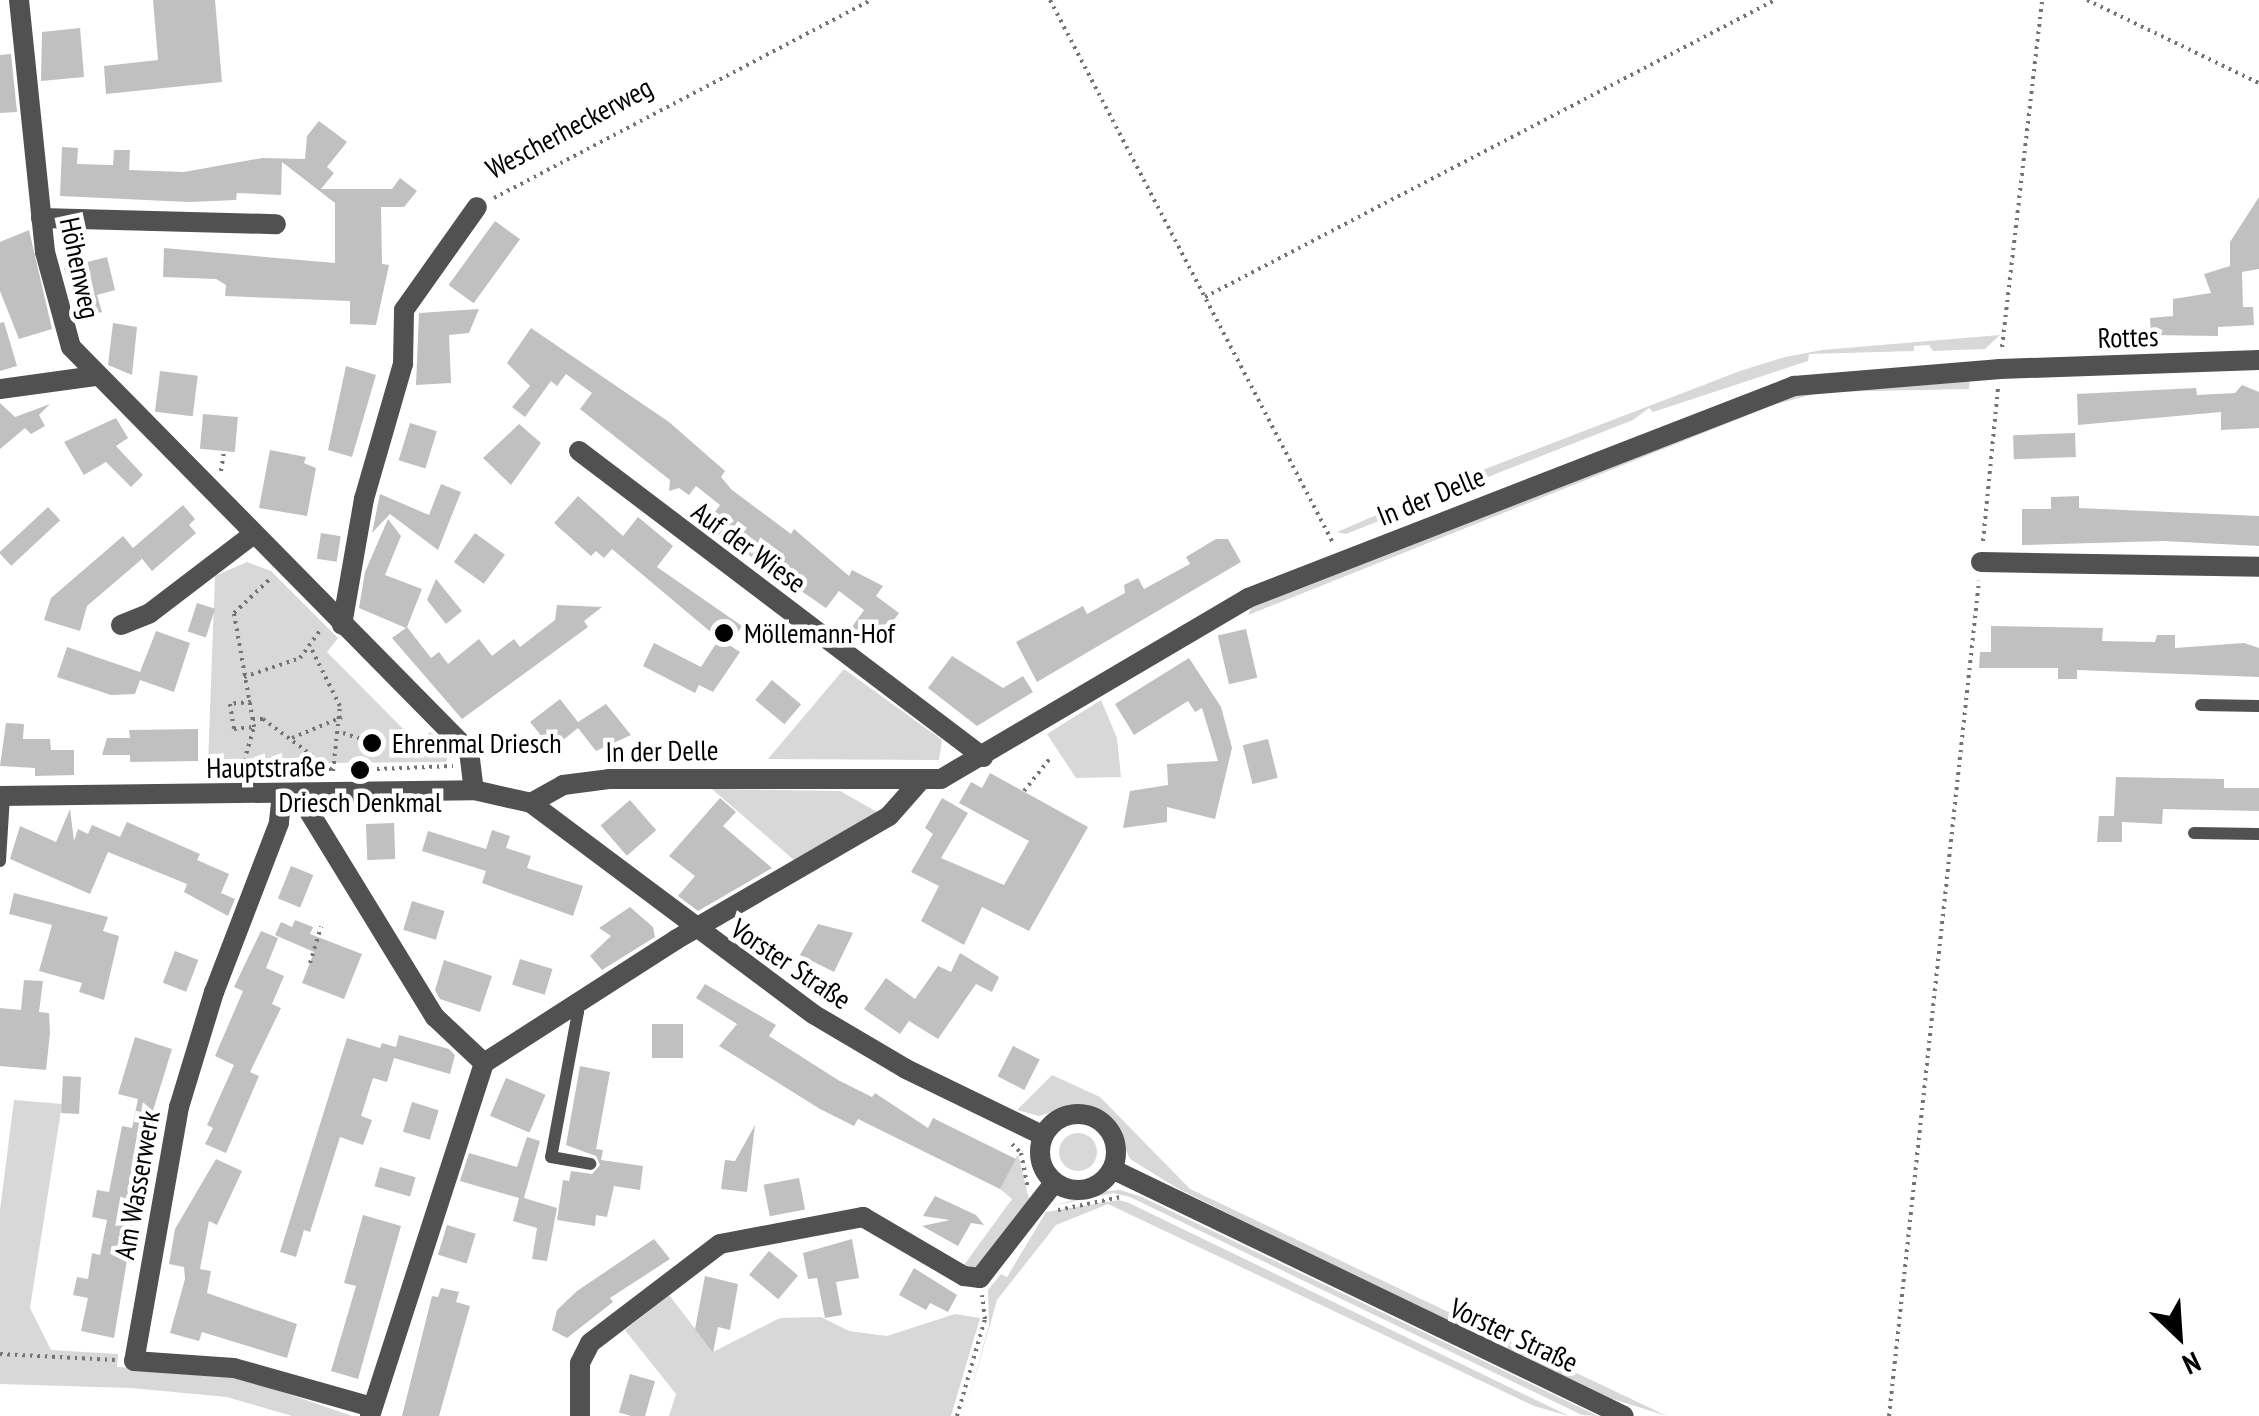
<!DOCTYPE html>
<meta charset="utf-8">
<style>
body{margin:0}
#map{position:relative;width:2259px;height:1416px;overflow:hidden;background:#fff;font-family:"PT Sans Narrow",sans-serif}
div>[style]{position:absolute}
.green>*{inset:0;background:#d8d8d8}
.round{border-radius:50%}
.building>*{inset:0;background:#c0c0c0;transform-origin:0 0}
.path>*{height:4px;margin-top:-2px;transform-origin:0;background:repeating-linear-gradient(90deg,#737373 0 2.5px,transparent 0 7.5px)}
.service>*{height:12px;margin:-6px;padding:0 6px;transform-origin:6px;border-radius:6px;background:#515151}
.minor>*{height:20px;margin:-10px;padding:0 10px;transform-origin:10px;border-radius:10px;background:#515151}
.tertiary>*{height:20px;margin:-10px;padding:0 10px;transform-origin:10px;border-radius:10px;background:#515151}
.tertiary>.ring{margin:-10px;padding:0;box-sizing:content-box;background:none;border:20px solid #515151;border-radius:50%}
.dots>*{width:28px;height:28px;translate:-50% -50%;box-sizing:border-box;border:5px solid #fff;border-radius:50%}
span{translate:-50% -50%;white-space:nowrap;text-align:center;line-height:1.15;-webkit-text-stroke:9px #fff;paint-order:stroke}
.street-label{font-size:28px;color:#000}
.poi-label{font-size:28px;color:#000}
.left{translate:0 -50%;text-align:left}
.north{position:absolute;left:2129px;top:1286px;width:100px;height:100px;-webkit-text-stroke:8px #fff;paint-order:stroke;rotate:155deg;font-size:28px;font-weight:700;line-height:40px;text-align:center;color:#000}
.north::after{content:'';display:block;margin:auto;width:35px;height:45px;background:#000;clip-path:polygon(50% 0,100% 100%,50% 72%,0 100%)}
</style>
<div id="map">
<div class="green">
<div style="clip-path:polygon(2000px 335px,1985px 349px,1933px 351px,1929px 345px,1914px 346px,1914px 351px,1809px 354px,1808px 361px,1653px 412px,1649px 408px,1633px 420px,1483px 479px,1479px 473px,1464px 479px,1466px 486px,1346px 534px,1337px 532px,1472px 474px,1740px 371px,1785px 357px,1822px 350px)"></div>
<div style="clip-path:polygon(1970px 378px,1969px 389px,1822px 392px,1776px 404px,1248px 615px,1252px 606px,1790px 395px)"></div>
<div style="clip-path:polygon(247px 562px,271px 571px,338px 638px,327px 652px,418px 744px,430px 732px,450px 750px,446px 762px,208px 764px,215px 576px)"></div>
<div style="clip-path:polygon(844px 669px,942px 740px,939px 760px,768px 759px)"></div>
<div style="clip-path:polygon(1101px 700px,1117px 738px,1121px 777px,1076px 778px,1047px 734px)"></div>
<div style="clip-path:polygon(712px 789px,840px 791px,879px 813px,795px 861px)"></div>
<div style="clip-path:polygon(1052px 1075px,1100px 1097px,1190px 1189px,1667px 1416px,1581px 1389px,1177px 1188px,1130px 1159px,1114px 1123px,1097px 1109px,1076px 1105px,1039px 1116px,1017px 1110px)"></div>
<div style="clip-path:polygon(14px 1100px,62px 1104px,30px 1308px,51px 1350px,118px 1354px,117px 1367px,222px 1371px,352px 1416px,292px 1416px,227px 1397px,131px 1388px,0 1384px,0 1210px)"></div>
<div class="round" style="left:1059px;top:1133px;width:38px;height:38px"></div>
<div style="clip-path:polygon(1018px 1154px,1030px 1203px,976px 1268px,964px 1265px,1012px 1199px,1000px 1189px)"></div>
<div style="clip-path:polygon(1106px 1191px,1120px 1190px,1142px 1197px,1598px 1416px,1582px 1415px,1130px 1197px,1113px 1193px,1052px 1206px)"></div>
<div style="clip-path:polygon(1119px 1200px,1129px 1203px,1569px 1416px,1534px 1406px,1108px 1204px,1056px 1225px,997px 1300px,964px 1416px,989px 1325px,988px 1290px,1001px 1274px,1007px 1277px,1046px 1212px)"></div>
<div style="clip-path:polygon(669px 1295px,713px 1352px,780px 1318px,821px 1317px,849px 1331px,887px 1336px,955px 1314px,980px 1318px,951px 1416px,669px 1416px,676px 1394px,625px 1330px)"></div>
</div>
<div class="building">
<div style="clip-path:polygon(153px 0,215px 0,222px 82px,106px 94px,104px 66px,158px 60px)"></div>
<div style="clip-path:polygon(80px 28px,84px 77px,41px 81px,42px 32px)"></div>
<div style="clip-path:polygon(11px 54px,17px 112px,0 113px,0 55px)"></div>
<div style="clip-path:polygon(319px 121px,347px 142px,327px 167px,334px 173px,321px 189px,392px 189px,400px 178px,417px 191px,404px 207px,381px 207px,382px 264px,389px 265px,376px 325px,350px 324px,350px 301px,225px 296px,226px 285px,216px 279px,163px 277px,164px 248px,335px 263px,335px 203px,282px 162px,281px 195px,237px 193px,236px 200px,189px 202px,60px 196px,62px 147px,78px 148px,77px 164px,113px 165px,114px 150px,130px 150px,129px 170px,184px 172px,262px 158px,305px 159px,307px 136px)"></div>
<div style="clip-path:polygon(2259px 197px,2259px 269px,2242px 272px,2243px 307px,2253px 307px,2254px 325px,2218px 327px,2218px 336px,2151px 335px,2150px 318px,2173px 316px,2173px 299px,2211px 293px,2204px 274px,2230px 266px,2230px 242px)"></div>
<div style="left:495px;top:221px;width:31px;height:79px;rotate:36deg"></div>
<div style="clip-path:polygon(29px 230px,52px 329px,19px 339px,0 291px,0 242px)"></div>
<div style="clip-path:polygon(107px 257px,115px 290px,97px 295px,102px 312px,85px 316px,64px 268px)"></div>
<div style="clip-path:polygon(479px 309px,469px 333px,449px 335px,451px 383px,416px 385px,419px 313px)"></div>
<div style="clip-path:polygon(4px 322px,17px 366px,0 371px,0 323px)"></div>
<div style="clip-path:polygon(113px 323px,137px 327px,132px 375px,108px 365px)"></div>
<div style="clip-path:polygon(531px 328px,669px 422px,725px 471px,721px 477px,732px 490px,791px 534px,794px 529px,849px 576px,852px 570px,883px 586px,876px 596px,899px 613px,876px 645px,852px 627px,864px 610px,839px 591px,826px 608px,717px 533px,710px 519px,720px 505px,696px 486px,689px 495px,679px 488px,669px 491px,670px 480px,580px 409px,592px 393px,566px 374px,557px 386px,551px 381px,525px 417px,512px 407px,530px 386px,507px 363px)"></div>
<div style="clip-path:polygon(346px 366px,376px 375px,352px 457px,328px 450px)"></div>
<div style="left:160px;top:371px;width:38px;height:41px;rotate:7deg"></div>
<div style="clip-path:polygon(2242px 385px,2259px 392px,2259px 428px,2221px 430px,2221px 412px,2078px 425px,2077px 394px,2196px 388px,2197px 395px,2235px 393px)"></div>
<div style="clip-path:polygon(0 403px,15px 417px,50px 404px,39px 415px,45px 426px,31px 434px,25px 428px,0 449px)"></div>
<div style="left:203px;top:414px;width:35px;height:35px;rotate:5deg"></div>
<div style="clip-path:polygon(116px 418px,128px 438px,116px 446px,143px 475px,131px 487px,106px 462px,84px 475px,64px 442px)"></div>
<div style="left:410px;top:423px;width:28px;height:39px;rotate:17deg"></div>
<div style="clip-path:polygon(519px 424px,541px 443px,511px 485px,483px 458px)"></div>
<div style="left:2075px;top:433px;width:24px;height:62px;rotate:88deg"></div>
<div style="clip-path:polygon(270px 450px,306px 457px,304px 463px,316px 468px,307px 516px,259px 508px)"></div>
<div style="clip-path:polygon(441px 484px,461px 492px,438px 550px,390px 514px,372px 533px,380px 494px,429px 515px)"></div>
<div style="clip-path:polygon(578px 496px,623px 536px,638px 517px,673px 546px,653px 572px,657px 567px,742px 626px,729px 645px,740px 652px,713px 692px,699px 685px,695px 693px,643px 666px,654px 643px,701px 667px,719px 639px,612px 549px,604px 558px,596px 551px,591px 556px,554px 523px)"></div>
<div style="clip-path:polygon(2079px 496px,2079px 508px,2259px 516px,2259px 546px,2163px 541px,2022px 545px,2022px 509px,2051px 509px,2051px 497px)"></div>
<div style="clip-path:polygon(183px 505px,195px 519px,189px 525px,196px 533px,152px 571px,135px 550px,142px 559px,87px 606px,80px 631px,44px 620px,51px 598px,123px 536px,133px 548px)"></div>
<div style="left:48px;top:507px;width:18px;height:67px;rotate:47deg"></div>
<div style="clip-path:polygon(388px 519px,401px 536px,385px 575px,422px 589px,407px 627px,431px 658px,439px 652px,448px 664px,479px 639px,492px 656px,514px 639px,520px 647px,555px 620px,557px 605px,602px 607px,584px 621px,588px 627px,462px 719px,392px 638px,406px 628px,359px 608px,365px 572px)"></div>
<div style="left:321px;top:533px;width:20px;height:26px;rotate:9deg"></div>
<div style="left:475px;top:533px;width:37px;height:36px;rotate:36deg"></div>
<div style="clip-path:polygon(1216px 539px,1228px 539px,1241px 562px,1037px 682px,1016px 642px,1083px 606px,1087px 614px,1125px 593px,1124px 585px,1138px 578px,1144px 589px,1190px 564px,1186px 557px)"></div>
<div style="clip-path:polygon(436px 579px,462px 611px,446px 624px,427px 600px)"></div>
<div style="left:197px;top:603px;width:19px;height:30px;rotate:18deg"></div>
<div style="clip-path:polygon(1991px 626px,2103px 628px,2102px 641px,2155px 642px,2157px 635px,2175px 635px,2175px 648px,2244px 643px,2259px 648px,2259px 677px,2077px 670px,2077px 679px,2058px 679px,2058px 668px,1979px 668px,1980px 652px,1991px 652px)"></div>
<div style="left:1246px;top:629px;width:50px;height:29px;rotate:77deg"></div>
<div style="clip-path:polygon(156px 631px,190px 643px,174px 692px,140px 680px,135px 694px,111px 695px,57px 677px,67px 647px,140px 672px)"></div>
<div style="clip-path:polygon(952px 656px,1003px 688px,1023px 676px,1033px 692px,977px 726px,928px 688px)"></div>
<div style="clip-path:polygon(1189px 658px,1221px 707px,1232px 748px,1215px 819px,1167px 807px,1167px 822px,1123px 828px,1130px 791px,1168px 785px,1167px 764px,1218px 761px,1202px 708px,1195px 712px,1188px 701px,1134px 735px,1115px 704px)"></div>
<div style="left:772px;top:680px;width:38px;height:26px;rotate:40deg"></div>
<div style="clip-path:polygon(560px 699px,578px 722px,606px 704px,631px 735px,596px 751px,578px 728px,552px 749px,530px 722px)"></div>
<div style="clip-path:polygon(6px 723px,24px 724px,23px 739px,50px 739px,51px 750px,74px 750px,74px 775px,35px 776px,35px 768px,0 766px)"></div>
<div style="clip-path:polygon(198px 729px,198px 761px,130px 762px,130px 755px,102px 755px,107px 738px,130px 738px,129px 730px)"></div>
<div style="left:1268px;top:739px;width:40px;height:26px;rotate:76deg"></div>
<div style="clip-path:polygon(990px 773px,1088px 827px,1029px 931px,982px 907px,964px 945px,921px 921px,939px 886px,911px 872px,933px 834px,925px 828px,942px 798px,968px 813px,941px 858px,1004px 885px,1029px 841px,959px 803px,971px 782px,982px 788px)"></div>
<div style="clip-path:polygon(2116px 777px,2224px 779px,2224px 788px,2259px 788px,2259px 811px,2163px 809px,2162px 824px,2122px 822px,2122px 842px,2097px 842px,2099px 816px,2114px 816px)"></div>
<div style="clip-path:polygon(720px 798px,736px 812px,723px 826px,772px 868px,698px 911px,678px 896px,695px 876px,669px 856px)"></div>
<div style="left:630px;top:800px;width:40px;height:39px;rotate:49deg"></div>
<div style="clip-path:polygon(70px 809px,74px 841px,78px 829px,88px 834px,92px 825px,120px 837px,127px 822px,200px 854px,197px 860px,229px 874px,221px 893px,235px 899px,228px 916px,184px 892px,187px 884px,108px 852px,90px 894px,10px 859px,20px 826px,56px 842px)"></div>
<div style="left:394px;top:823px;width:36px;height:28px;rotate:88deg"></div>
<div style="clip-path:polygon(492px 830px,510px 836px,506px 848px,531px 856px,527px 868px,583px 886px,573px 916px,482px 883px,486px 871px,422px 851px,428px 831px,486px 849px)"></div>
<div style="left:291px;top:866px;width:24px;height:35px;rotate:22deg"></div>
<div style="clip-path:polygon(14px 893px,108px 917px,103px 931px,119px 936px,104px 1000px,79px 992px,82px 983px,39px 971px,52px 925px,9px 914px)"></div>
<div style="left:412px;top:901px;width:34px;height:30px;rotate:17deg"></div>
<div style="clip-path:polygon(630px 907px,653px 927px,655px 937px,602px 970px,590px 956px,611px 936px,599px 928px)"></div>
<div style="clip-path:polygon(295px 920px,313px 927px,310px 934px,362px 954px,344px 999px,302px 983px,314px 952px,275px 935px,281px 922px,292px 927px)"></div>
<div style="clip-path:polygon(818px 924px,853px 933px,834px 972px,800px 955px)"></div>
<div style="clip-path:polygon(261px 931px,278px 938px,266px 968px,284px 976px,272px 1004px,281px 1008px,250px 1072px,259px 1076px,226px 1153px,205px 1144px,213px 1128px,207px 1125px,234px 1065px,215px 1056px,243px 991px,234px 987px)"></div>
<div style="left:175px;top:951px;width:25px;height:34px;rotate:21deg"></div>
<div style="clip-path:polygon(960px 953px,999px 977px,992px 992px,976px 984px,938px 1039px,909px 1021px,900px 1034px,864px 1009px,886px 978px,915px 999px,938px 966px,951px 972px)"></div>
<div style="left:520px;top:959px;width:34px;height:27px;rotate:17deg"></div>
<div style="clip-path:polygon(444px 960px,492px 976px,480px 1012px,440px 999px,435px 990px)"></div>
<div style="clip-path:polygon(24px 980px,43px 981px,39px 1012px,49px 1013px,50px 1033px,46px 1070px,0 1066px,0 1008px,21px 1010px)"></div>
<div style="clip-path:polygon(705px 984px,776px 1025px,769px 1036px,838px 1080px,872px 1097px,875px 1093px,928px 1128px,933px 1118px,1016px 1159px,1000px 1189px,858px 1119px,854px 1126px,820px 1109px,719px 1046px,737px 1024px,696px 998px)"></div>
<div style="left:652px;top:1024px;width:31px;height:34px"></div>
<div style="clip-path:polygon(399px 1035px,449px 1049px,455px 1055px,450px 1074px,394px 1058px,387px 1082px,373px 1078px,361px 1116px,372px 1120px,363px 1145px,340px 1137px,310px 1232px,304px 1230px,296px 1257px,280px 1252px,347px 1038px,380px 1048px,382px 1043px,396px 1047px)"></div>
<div style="clip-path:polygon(135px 1037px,172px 1049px,151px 1117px,114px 1338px,81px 1331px,88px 1298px,73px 1295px,77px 1277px,88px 1279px,92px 1253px,100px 1255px,107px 1220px,92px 1217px,97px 1190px,109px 1192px,122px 1126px,132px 1128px,138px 1099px,118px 1094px)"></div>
<div style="left:1013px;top:1046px;width:30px;height:34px;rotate:27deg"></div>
<div style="clip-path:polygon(580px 1066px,610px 1072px,596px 1149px,603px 1150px,601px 1160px,643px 1166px,640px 1190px,614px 1186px,607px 1217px,596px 1215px,595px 1226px,557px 1220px,563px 1180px,569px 1181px,571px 1171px,592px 1174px,600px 1165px,596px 1156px,566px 1145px)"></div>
<div style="left:63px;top:1076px;width:18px;height:37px;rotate:3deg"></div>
<div style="left:506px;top:1078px;width:43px;height:41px;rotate:23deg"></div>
<div style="left:412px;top:1102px;width:28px;height:31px;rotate:17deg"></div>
<div style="clip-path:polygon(755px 1125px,747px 1192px,721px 1189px,725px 1160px,735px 1161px)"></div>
<div style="clip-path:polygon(527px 1137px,540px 1141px,524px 1198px,557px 1208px,547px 1261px,532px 1259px,537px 1228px,513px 1221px,519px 1198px,460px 1181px,469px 1153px,517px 1167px)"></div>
<div style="clip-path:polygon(216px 1159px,242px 1171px,217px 1225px,209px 1221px,200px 1269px,211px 1271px,207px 1293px,297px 1324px,287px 1358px,202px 1332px,199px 1341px,170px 1333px,185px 1279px,184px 1267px,169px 1264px,175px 1229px)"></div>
<div style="left:380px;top:1167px;width:37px;height:20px;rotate:16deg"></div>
<div style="left:799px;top:1178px;width:32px;height:36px;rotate:79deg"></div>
<div style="clip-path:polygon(935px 1196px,976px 1215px,984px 1225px,971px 1223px,958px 1246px,922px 1226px,950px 1220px,923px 1216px)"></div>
<div style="clip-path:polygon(363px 1215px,401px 1226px,358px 1379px,331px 1371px,356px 1286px,344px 1283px)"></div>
<div style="left:447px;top:1225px;width:30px;height:31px;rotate:17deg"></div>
<div style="clip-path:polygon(654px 1239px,670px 1259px,610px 1298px,613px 1302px,567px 1338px,552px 1330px,557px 1310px,577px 1291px)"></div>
<div style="clip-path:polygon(852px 1239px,859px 1278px,836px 1282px,842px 1315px,825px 1318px,817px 1278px,808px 1279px,803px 1253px)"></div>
<div style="left:769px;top:1251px;width:38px;height:31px;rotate:40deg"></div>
<div style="clip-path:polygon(914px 1268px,957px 1295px,948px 1312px,930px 1303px,926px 1310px,899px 1295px)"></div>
<div style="clip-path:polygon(705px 1276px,738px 1284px,730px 1330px,718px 1327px,713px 1353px,695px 1329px)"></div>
<div style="clip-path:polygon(441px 1288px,459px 1292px,456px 1302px,470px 1306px,439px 1416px,402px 1416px,432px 1296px,438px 1297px)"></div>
<div style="left:630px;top:1374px;width:26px;height:40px;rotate:16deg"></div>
</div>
<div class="path">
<div style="left:1050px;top:0;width:612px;rotate:62.47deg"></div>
<div style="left:2087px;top:0;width:191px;rotate:25.8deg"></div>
<div style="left:494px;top:198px;width:426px;rotate:-27.7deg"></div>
<div style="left:1205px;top:297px;width:643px;rotate:-27.52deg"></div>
<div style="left:2002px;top:347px;width:349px;rotate:-83.4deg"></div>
<div style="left:221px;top:471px;width:20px;rotate:-81deg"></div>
<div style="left:1983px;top:541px;width:155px;rotate:-84.4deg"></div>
<div style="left:244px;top:677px;width:59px;rotate:-18.7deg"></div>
<div style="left:300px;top:658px;width:34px;rotate:-54deg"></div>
<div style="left:251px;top:702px;width:21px;rotate:175deg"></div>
<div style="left:230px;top:704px;width:25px;rotate:81deg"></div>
<div style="left:234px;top:729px;width:20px;rotate:-6deg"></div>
<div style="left:253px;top:719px;width:10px"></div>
<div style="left:263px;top:719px;width:87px;rotate:36.6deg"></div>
<div style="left:333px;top:771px;width:65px;rotate:-83.9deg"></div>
<div style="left:340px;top:706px;width:65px;rotate:-116.6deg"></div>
<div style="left:343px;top:733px;width:22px;rotate:18deg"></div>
<div style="left:364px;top:740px;width:12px;rotate:-24deg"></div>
<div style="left:375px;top:735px;width:11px;rotate:63deg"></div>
<div style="left:380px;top:745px;width:12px;rotate:149deg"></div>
<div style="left:370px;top:751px;width:13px;rotate:-119deg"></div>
<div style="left:292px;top:738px;width:54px;rotate:-22.8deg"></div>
<div style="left:377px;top:769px;width:76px;rotate:-2.3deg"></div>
<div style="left:240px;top:775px;width:50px;rotate:-73.7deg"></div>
<div style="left:254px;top:727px;width:116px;rotate:-100deg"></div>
<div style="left:234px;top:613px;width:52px;rotate:-43.5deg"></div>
<div style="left:1024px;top:791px;width:43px;rotate:-51.5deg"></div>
<div style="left:310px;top:963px;width:38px;rotate:-73deg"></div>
<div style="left:1012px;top:1144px;width:13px;rotate:45deg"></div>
<div style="left:1021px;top:1153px;width:33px;rotate:79deg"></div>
<div style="left:1058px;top:1210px;width:64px;rotate:-11.7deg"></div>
<div style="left:0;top:1354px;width:115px;rotate:3deg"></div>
<div style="left:957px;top:1416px;width:101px;rotate:-73.9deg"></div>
<div style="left:985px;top:1319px;width:24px;rotate:-97deg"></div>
<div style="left:1889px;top:1416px;width:840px;rotate:-83.85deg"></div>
</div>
<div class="service">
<div style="left:2201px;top:705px;width:58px;rotate:1deg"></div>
<div style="left:2194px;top:833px;width:65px;rotate:0.9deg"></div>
<div style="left:0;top:861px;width:65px;rotate:-86.5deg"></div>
<div style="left:574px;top:1005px;width:8px;rotate:60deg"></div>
<div style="left:578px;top:1012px;width:147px;rotate:100.5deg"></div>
<div style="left:551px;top:1157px;width:40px;rotate:10deg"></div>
</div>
<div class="minor">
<div style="left:19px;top:0;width:253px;rotate:84.1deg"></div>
<div style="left:45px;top:252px;width:98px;rotate:74.7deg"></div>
<div style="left:71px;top:347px;width:567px;rotate:45.43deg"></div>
<div style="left:469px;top:751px;width:39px;rotate:83deg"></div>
<div style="left:41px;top:218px;width:235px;rotate:1.5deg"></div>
<div style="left:0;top:389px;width:96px;rotate:-7.8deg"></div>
<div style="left:579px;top:451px;width:507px;rotate:37.14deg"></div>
<div style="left:1981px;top:562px;width:278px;rotate:1deg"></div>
<div style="left:121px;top:625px;width:31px;rotate:-22deg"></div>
<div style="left:150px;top:613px;width:127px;rotate:-37.3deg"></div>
<div style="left:342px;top:625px;width:128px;rotate:-80.1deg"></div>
<div style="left:364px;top:499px;width:141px;rotate:-73.9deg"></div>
<div style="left:403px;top:364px;width:54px;rotate:-88.9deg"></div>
<div style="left:404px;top:310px;width:126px;rotate:-54.7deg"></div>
<div style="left:282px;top:793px;width:30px;rotate:96deg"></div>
<div style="left:279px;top:823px;width:181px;rotate:111deg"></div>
<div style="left:214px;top:992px;width:120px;rotate:106.9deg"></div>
<div style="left:179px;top:1107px;width:258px;rotate:100deg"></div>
<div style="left:134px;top:1361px;width:100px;rotate:4deg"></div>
<div style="left:234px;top:1368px;width:143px;rotate:15.8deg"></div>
<div style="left:309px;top:793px;width:17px;rotate:93deg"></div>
<div style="left:308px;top:810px;width:243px;rotate:58.5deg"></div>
<div style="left:435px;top:1017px;width:67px;rotate:43.2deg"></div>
<div style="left:370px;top:1416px;width:371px;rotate:-72.1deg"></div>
<div style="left:484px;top:1063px;width:229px;rotate:-32.7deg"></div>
<div style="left:677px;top:939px;width:245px;rotate:-30.1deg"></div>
<div style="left:889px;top:816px;width:47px;rotate:-48.5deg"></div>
<div style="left:580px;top:1416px;width:53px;rotate:-90deg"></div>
<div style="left:580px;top:1363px;width:22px;rotate:-63deg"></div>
<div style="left:590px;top:1343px;width:163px;rotate:-37.3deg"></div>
<div style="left:720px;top:1244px;width:146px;rotate:-10.7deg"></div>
<div style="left:863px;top:1217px;width:117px;rotate:30.3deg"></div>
<div style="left:964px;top:1276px;width:16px;rotate:7deg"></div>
<div style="left:980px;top:1278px;width:120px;rotate:-52.1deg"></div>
</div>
<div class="tertiary">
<div style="left:0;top:796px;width:474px;rotate:-0.7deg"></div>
<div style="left:474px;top:790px;width:58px;rotate:12.8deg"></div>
<div style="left:531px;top:803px;width:352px;rotate:36.8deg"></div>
<div style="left:813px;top:1014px;width:108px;rotate:30.6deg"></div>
<div style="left:906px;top:1069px;width:151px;rotate:25.9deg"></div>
<div style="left:531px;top:803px;width:37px;rotate:-29deg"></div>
<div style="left:563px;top:785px;width:46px;rotate:-7.4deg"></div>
<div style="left:609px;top:779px;width:332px"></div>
<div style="left:941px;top:779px;width:356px;rotate:-30.5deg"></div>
<div style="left:1248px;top:598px;width:586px;rotate:-21.22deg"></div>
<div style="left:1794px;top:386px;width:207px;rotate:-4.7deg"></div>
<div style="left:2000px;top:369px;width:259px;rotate:-2deg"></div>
<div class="ring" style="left:1040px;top:1114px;width:56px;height:56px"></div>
<div style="left:1112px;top:1169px;width:568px;rotate:25.75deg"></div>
</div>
<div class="dots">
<div style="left:724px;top:633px;background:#000"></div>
<div style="left:372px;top:743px;background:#000"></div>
<div style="left:360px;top:770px;background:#000"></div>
</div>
<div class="street-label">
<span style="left:569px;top:128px;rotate:-28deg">Wescherheckerweg</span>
<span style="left:80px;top:268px;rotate:78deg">Höhenweg</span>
<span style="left:2128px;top:337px;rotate:-2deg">Rottes</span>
<span style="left:1431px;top:496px;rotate:-22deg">In der Delle</span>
<span style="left:749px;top:547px;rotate:36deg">Auf der Wiese</span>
<span style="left:662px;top:751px;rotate:-1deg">In der Delle</span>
<span style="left:266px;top:767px;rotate:-1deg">Hauptstraße</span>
<span style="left:791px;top:964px;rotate:34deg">Vorster Straße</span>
<span style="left:137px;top:1185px;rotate:-80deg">Am Wasserwerk</span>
<span style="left:1514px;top:1335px;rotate:25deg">Vorster Straße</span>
</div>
<div class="poi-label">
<span class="left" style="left:744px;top:633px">Möllemann-Hof</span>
<span class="left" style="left:392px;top:743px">Ehrenmal Driesch</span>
<span style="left:360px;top:802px">Driesch Denkmal</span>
</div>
<div class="north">N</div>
</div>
